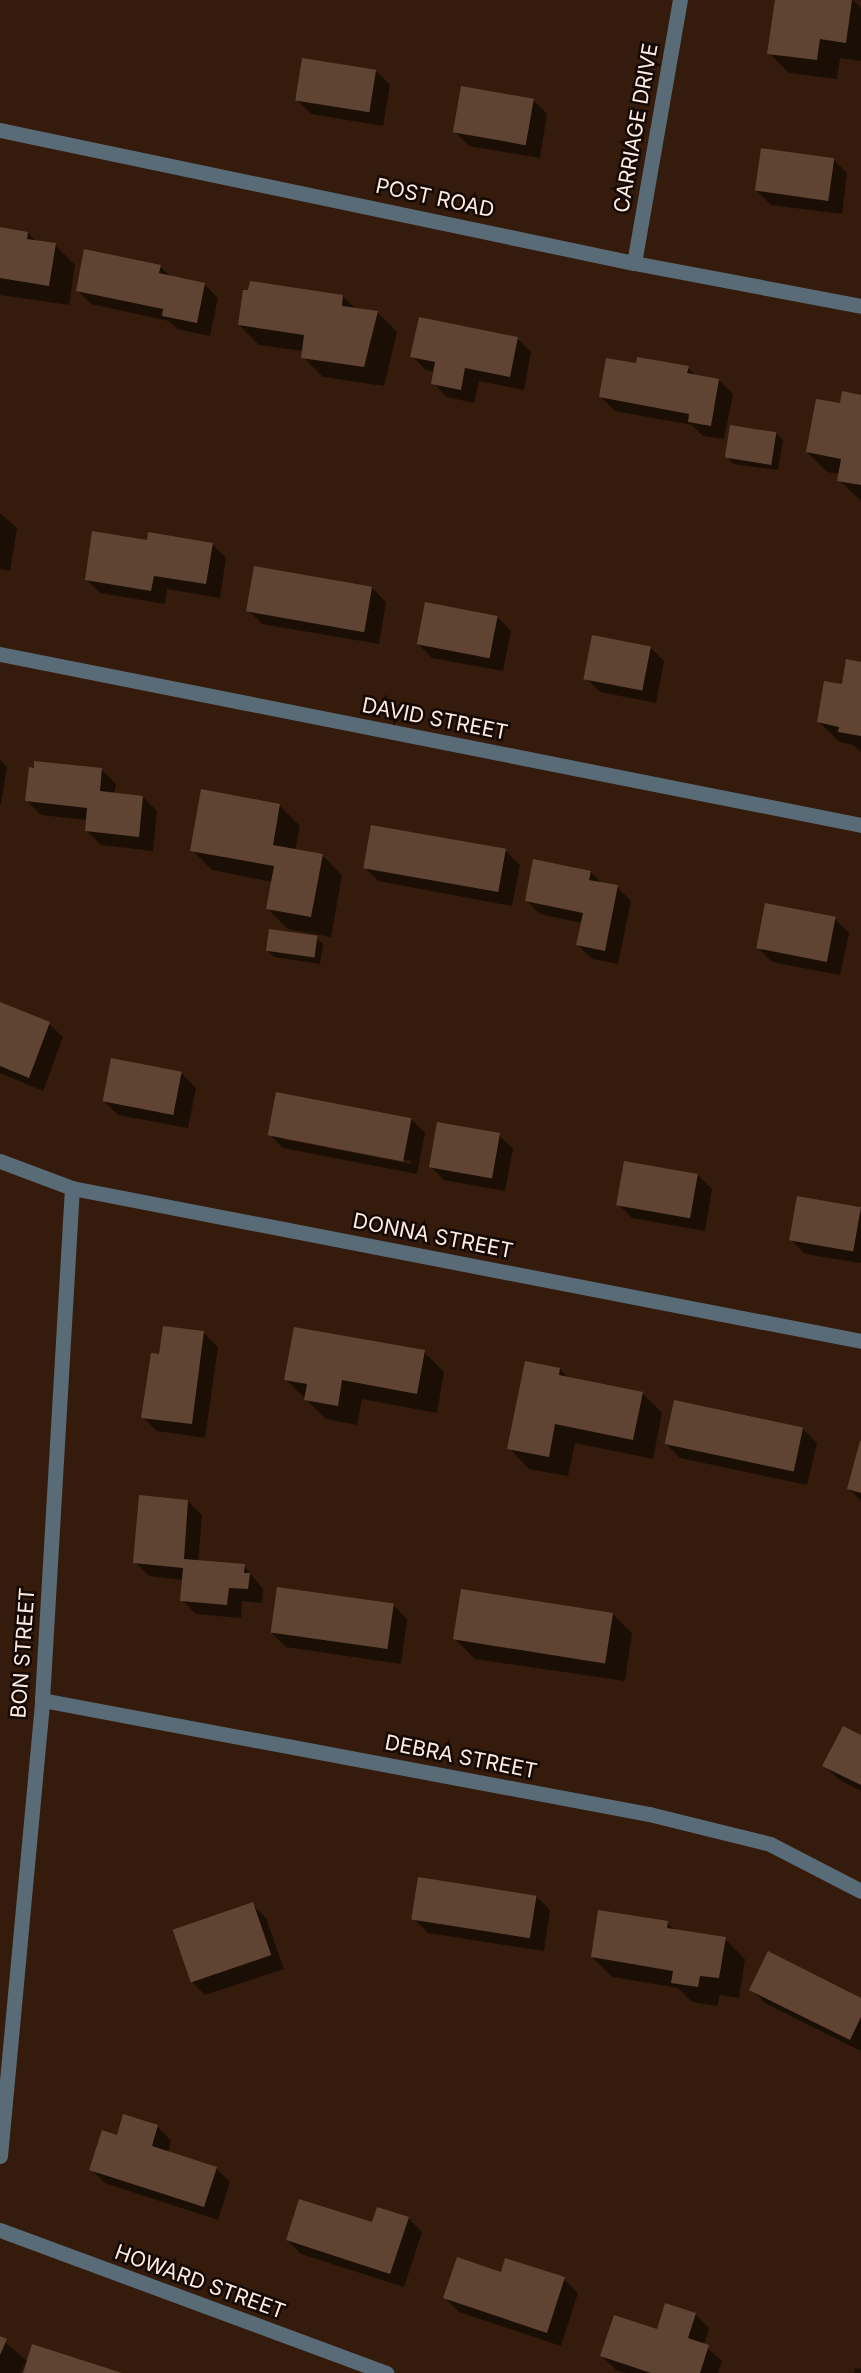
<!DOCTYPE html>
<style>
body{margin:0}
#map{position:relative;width:861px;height:2373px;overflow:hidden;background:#341b0b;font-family:Inter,sans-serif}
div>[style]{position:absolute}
.shadow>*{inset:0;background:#0007}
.building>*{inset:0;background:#604433;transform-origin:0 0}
.minor>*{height:15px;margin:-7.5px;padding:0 7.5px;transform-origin:7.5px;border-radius:7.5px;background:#586b77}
span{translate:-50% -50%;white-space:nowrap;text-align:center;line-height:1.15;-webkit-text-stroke:5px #140904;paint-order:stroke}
.street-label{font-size:21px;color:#feece2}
</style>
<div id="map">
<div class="shadow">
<div style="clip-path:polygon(776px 0,853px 0,861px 8px,861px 61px,840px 58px,837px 79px,789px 73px,769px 53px)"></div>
<div style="clip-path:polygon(376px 71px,390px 85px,383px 126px,311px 114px,297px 100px)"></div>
<div style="clip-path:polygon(533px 100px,547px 114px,540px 158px,469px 146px,455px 132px)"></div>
<div style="clip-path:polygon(833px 159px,847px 173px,842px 214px,771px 205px,757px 191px)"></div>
<div style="clip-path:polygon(0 229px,28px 233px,37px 242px,55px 245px,75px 265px,69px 305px,0 295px)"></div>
<div style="clip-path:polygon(160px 266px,171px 277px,204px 284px,218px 298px,210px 336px,177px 329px,169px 321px,91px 304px,77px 290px)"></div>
<div style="clip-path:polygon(343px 296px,356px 309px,377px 312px,397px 332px,384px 386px,323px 377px,303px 357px,303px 351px,259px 345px,239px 325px)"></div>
<div style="clip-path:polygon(517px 338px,531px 352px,524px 390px,479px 381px,474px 403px,447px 397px,433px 383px,435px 372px,426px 370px,412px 356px)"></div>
<div style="clip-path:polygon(637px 365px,688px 368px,697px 376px,719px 380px,733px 394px,724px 439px,703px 436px,692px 425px,615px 411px,601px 397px)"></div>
<div style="clip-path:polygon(861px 396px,861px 501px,839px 480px,840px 474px,827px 472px,807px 452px)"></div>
<div style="clip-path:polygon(776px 433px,783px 440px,778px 470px,733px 464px,727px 457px)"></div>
<div style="clip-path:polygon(0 513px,17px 528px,10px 571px,0 569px)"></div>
<div style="clip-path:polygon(148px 542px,212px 544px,226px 558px,220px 598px,167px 589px,165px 604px,100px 593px,86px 579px)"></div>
<div style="clip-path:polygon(372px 588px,386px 602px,379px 644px,262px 624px,248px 610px)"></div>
<div style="clip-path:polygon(497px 617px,511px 631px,503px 671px,432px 658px,418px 644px)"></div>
<div style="clip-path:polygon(650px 647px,664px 661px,656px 703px,600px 692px,586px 678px)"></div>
<div style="clip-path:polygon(861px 664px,861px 752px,853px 745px,839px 742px,819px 722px)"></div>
<div style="clip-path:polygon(0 760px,7px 767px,1px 804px,0 804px)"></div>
<div style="clip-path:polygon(35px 770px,102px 770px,116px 784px,114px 794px,143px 797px,157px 811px,153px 851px,101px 845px,87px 831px,88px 820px,41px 815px,27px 801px)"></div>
<div style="clip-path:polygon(203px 791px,280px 806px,300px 826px,295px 850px,322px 855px,342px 875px,331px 937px,288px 929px,268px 909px,273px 882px,212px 870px,192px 850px)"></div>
<div style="clip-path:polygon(506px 851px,520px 865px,512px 906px,378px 881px,364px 867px)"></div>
<div style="clip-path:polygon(591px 872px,602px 884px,617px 887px,631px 901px,618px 964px,592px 959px,578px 945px,582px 923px,540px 914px,526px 900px)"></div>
<div style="clip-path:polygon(835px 919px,849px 933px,840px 975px,772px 962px,758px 948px)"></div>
<div style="clip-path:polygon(316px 938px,323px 944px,320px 964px,274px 957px,267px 950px)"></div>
<div style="clip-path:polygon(0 1003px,49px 1024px,63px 1037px,43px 1091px,0 1073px)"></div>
<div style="clip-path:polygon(182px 1074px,196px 1088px,188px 1128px,118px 1115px,104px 1101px)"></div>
<div style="clip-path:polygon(evenodd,411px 1119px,425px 1133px,417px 1174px,283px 1148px,269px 1134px,411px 1119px,283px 1136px,411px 1161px,411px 1164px,283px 1139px,283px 1136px)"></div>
<div style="clip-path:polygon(499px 1135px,513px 1149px,505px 1191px,444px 1180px,430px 1166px)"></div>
<div style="clip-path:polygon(698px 1175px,712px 1189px,705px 1231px,632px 1218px,618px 1204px)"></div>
<div style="clip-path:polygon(861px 1208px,861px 1263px,805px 1254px,791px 1240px)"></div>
<div style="clip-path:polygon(204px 1333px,218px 1347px,205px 1438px,157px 1431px,143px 1417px,161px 1356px)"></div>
<div style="clip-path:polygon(424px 1352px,444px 1372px,437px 1413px,362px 1399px,357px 1425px,326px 1419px,286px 1380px)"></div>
<div style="clip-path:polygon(560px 1369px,569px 1379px,642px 1393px,662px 1413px,653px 1459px,575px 1443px,568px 1476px,529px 1469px,509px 1448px)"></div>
<div style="clip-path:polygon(803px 1429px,817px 1443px,807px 1485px,680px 1458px,666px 1444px)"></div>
<div style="clip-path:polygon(861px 1444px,861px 1501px,849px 1489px)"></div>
<div style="clip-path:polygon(188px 1501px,202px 1515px,198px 1562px,244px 1566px,263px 1589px,262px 1603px,242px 1601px,241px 1618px,196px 1614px,182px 1600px,184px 1580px,149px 1576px,135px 1562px)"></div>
<div style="clip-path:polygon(393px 1605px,407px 1619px,401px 1664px,286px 1647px,272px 1633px)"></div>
<div style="clip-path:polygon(612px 1613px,632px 1633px,625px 1681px,475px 1659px,455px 1639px)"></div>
<div style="clip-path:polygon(861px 1737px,861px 1791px,838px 1779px,824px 1765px)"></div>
<div style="clip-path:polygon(536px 1896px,550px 1910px,544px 1951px,428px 1933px,414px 1919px)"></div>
<div style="clip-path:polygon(252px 1904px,266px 1918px,284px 1969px,205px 1995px,191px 1981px)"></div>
<div style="clip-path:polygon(667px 1923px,675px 1930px,725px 1939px,745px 1959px,739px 1998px,720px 1995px,717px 2006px,692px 2002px,678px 1988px,612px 1977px,592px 1957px)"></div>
<div style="clip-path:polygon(751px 1989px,861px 1999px,861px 2051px,765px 2003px)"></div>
<div style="clip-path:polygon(124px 2116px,158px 2127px,171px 2141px,168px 2153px,216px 2168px,230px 2182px,218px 2220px,105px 2183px,91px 2169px,118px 2137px)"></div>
<div style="clip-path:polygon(408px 2218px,422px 2232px,404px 2287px,301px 2254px,287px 2240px)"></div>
<div style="clip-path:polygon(506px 2260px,564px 2279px,578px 2293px,561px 2346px,459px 2312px,445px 2298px,501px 2274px)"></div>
<div style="clip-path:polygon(695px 2314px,709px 2328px,704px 2345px,722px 2361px,718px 2373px,626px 2373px,616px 2370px,602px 2356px)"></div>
<div style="clip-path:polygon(0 2338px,28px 2362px,118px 2373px,24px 2373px,25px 2362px,21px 2373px,0 2373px)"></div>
<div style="clip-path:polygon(855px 2368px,861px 2369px,861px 2373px,854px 2373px)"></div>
</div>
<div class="building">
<div style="clip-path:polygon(775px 0,852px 0,846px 43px,820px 39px,817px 60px,767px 54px)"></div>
<div style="left:302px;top:58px;width:75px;height:43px;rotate:9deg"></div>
<div style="left:461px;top:86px;width:74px;height:47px;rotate:10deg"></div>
<div style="left:761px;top:148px;width:74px;height:43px;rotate:8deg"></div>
<div style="clip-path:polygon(0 227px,28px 232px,27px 239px,56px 243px,49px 286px,0 278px)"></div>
<div style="clip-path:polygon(84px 249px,161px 265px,159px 273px,205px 283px,197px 323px,162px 316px,163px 309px,76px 291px)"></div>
<div style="clip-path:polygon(250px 281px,343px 295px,342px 306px,378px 311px,364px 367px,301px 358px,304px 335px,238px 325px,243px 290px,248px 290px)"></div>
<div style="clip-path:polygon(419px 317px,518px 337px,510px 377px,465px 368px,461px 390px,431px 384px,435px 362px,410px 357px)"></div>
<div style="clip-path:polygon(637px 357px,689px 366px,687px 373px,719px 379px,711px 426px,688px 422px,689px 414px,599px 397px,606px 358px,636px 363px)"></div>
<div style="clip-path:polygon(842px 391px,861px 395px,861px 485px,837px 481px,841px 459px,806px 452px,816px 399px,840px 403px)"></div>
<div style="left:730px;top:425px;width:47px;height:33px;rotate:9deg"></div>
<div style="clip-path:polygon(92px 531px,147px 540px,148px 532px,213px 543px,206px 584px,154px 576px,151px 591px,85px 580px)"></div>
<div style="left:254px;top:566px;width:120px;height:46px;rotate:10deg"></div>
<div style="left:425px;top:602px;width:74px;height:43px;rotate:11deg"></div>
<div style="left:592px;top:635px;width:60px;height:45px;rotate:11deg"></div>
<div style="clip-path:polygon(846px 659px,861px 662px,861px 736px,838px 732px,839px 727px,817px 722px,824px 681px,842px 684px)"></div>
<div style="clip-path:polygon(34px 761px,102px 768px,100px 791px,143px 796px,139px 837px,85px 831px,87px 808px,25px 801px,29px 767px,34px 768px)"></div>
<div style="clip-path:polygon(201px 789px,280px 804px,273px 845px,323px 854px,311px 917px,266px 909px,274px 866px,190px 851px)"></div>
<div style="left:371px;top:825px;width:137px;height:44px;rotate:10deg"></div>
<div style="clip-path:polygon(533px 859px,591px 871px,589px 880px,618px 885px,605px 951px,576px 945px,583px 913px,525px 901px)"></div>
<div style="left:765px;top:903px;width:72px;height:46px;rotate:11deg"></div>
<div style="left:269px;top:929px;width:49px;height:22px;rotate:8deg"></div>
<div style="clip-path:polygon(0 1002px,50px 1022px,29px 1078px,0 1066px)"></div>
<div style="left:111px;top:1058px;width:72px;height:44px;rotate:11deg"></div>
<div style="left:276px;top:1092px;width:138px;height:44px;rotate:11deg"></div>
<div style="left:437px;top:1122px;width:64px;height:46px;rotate:10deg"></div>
<div style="left:624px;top:1161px;width:75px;height:45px;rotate:10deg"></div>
<div style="left:797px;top:1196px;width:65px;height:45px;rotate:10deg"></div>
<div style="clip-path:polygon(163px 1326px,204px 1331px,192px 1424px,141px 1418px,151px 1353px,159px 1354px)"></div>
<div style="clip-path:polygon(294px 1327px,425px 1350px,417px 1394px,342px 1380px,338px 1406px,304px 1400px,307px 1384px,284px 1380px)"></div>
<div style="clip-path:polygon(525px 1361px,560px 1368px,559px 1375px,643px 1392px,633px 1440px,555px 1424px,549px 1457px,507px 1449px)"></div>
<div style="left:674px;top:1400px;width:132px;height:45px;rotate:12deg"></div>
<div style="clip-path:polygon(860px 1441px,861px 1441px,861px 1493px,847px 1489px)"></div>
<div style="clip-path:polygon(139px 1495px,188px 1500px,184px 1559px,245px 1564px,244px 1573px,250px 1573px,248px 1589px,229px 1588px,227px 1605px,180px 1601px,183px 1568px,133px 1563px)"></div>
<div style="left:277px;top:1587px;width:118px;height:46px;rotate:8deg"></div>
<div style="left:461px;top:1589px;width:154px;height:51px;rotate:9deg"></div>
<div style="clip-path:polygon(843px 1726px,861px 1735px,861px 1785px,822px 1766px)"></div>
<div style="left:418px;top:1877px;width:120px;height:43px;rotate:9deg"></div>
<div style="left:253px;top:1902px;width:56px;height:85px;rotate:71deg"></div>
<div style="clip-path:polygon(598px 1910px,668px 1921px,667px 1928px,726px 1937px,719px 1978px,700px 1976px,698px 1987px,671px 1983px,673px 1971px,591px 1957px)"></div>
<div style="clip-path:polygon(768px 1951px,861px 1998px,861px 2017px,850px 2040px,749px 1990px)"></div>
<div style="clip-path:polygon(123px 2114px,158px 2125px,152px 2146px,217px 2167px,204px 2207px,89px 2170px,102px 2130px,117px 2135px)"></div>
<div style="clip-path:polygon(299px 2199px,372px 2222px,377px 2207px,409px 2217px,390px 2274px,286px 2240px)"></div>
<div style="clip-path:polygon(457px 2257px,501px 2272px,505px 2258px,565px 2277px,547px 2333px,443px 2298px)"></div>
<div style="clip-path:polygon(665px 2303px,696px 2313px,688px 2338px,709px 2345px,700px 2373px,651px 2373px,600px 2356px,614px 2315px,657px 2329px)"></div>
<div style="clip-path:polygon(0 2336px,7px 2339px,0 2355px)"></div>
<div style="clip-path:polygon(32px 2344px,122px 2373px,23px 2373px)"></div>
</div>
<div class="minor">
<div style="left:0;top:130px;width:648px;rotate:11.85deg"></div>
<div style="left:634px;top:263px;width:231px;rotate:10.7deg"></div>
<div style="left:634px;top:263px;width:267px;rotate:-80.1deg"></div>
<div style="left:0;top:654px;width:878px;rotate:11.23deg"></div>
<div style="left:0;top:1161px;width:77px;rotate:20.6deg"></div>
<div style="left:72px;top:1188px;width:804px;rotate:10.97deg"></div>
<div style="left:42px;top:1700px;width:618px;rotate:10.64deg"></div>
<div style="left:649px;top:1814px;width:125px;rotate:13.9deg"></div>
<div style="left:770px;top:1844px;width:102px;rotate:27.3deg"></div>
<div style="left:0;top:2156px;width:458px;rotate:-84.7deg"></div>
<div style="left:42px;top:1700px;width:513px;rotate:-86.65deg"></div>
<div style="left:0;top:2230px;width:412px;rotate:20.3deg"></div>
</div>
<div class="street-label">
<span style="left:636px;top:128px;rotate:-80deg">CARRIAGE DRIVE</span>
<span style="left:435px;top:198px;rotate:12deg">POST ROAD</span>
<span style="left:435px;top:719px;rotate:11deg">DAVID STREET</span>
<span style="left:433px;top:1236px;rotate:11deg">DONNA STREET</span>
<span style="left:23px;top:1653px;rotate:-86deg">BON STREET</span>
<span style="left:461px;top:1757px;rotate:11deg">DEBRA STREET</span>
<span style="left:200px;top:2282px;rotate:20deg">HOWARD STREET</span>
</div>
</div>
